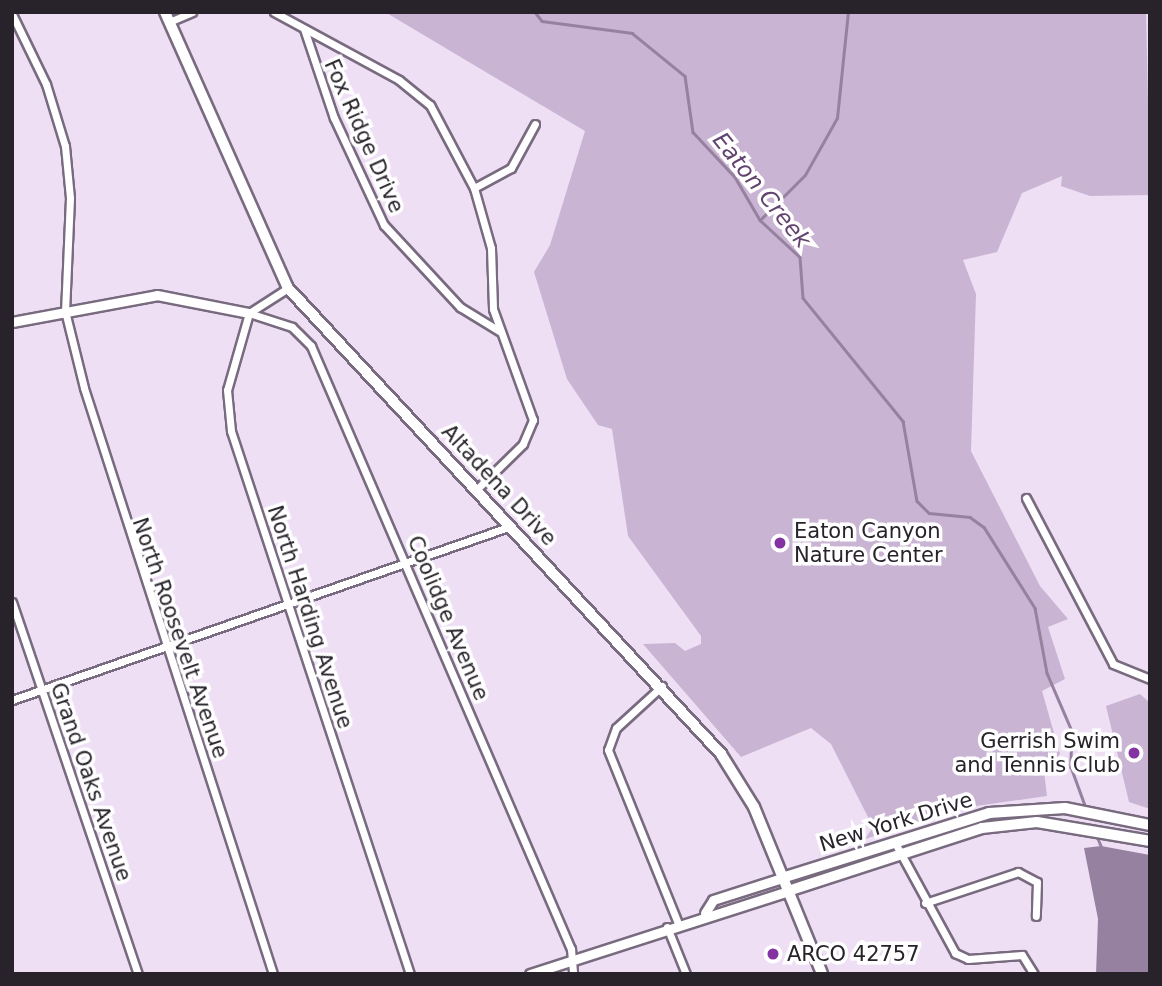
<!DOCTYPE html>
<style>
body{margin:0}
#map{position:relative;width:1162px;height:986px;overflow:hidden;background:#eedff5;font-family:"DejaVu Sans",sans-serif}
div>[style]{position:absolute}
.green>*{inset:0;background:#c9b4d3}
.water>*{inset:0;background:#9781a0}
.stream>*{height:2.5px;margin:-1.25px;padding:0 1.25px;transform-origin:1.25px;border-radius:1.25px;background:#9781a0}
.roads{filter:drop-shadow(2px 0 #796b7f) drop-shadow(-2px 0 #796b7f) drop-shadow(0 2px #796b7f) drop-shadow(0 -2px #796b7f)}
.minor>*{height:7px;margin:-3.5px;padding:0 3.5px;transform-origin:3.5px;border-radius:3.5px;background:#fff}
.tertiary>*{height:9px;margin:-4.5px;padding:0 4.5px;transform-origin:4.5px;border-radius:4.5px;background:#fff}
.secondary>*{height:10px;margin:-5px;padding:0 5px;transform-origin:5px;border-radius:5px;background:#fff}
.dots>*{width:19px;height:19px;translate:-50% -50%;box-sizing:border-box;border:4px solid #fff;border-radius:50%}
span{translate:-50% -50%;white-space:nowrap;text-align:center;line-height:1.15;-webkit-text-stroke:7px #fff;paint-order:stroke}
.street-label{font-size:21px;color:#28232b}
.poi-label{font-size:21px;color:#28232b}
.left{translate:0 -50%;text-align:left}
.right{translate:-100% -50%;text-align:right}
.water-label{font-size:23px;color:#62436f;font-style:italic}
.frame{position:absolute;inset:0;border:14px solid #28232b;pointer-events:none}
</style>
<div id="map">
<div class="green">
<div style="clip-path:polygon(385px 12px,1146px 12px,1150px 195px,1090px 196px,1061px 186px,1062px 176px,1022px 193px,997px 252px,963px 260px,976px 294px,971px 451px,1040px 586px,1068px 619px,1048px 627px,1065px 679px,1042px 691px,1060px 754px,1044px 771px,1047px 796px,962px 808px,865px 839px,873px 827px,831px 744px,811px 728px,741px 757px,643px 644px,675px 643px,685px 651px,701px 644px,701px 636px,628px 536px,612px 429px,598px 425px,567px 379px,534px 272px,550px 245px,585px 131px)"></div>
<div style="clip-path:polygon(1140px 694px,1150px 703px,1150px 809px,1129px 802px,1106px 706px)"></div>
</div>
<div class="water">
<div style="clip-path:polygon(1101px 846px,1150px 855px,1150px 974px,1096px 974px,1098px 919px,1084px 848px)"></div>
</div>
<div class="stream">
<div style="left:535px;top:12px;width:11px;rotate:52deg"></div>
<div style="left:542px;top:21px;width:91px;rotate:7.6deg"></div>
<div style="left:632px;top:33px;width:68px;rotate:39.1deg"></div>
<div style="left:685px;top:76px;width:57px;rotate:81.9deg"></div>
<div style="left:693px;top:132px;width:62px;rotate:47deg"></div>
<div style="left:735px;top:177px;width:50px;rotate:59.8deg"></div>
<div style="left:760px;top:220px;width:54px;rotate:42.8deg"></div>
<div style="left:800px;top:257px;width:41px;rotate:85.8deg"></div>
<div style="left:803px;top:298px;width:159px;rotate:50.9deg"></div>
<div style="left:903px;top:421px;width:81px;rotate:80.1deg"></div>
<div style="left:917px;top:501px;width:17px;rotate:45deg"></div>
<div style="left:929px;top:513px;width:41px;rotate:5.6deg"></div>
<div style="left:970px;top:517px;width:17px;rotate:36deg"></div>
<div style="left:984px;top:527px;width:96px;rotate:57.8deg"></div>
<div style="left:1035px;top:608px;width:66px;rotate:79.5deg"></div>
<div style="left:1047px;top:673px;width:63px;rotate:66.7deg"></div>
<div style="left:1072px;top:731px;width:36px;rotate:92deg"></div>
<div style="left:1071px;top:767px;width:44px;rotate:69.9deg"></div>
<div style="left:761px;top:219px;width:62px;rotate:-45deg"></div>
<div style="left:805px;top:175px;width:65px;rotate:-60.7deg"></div>
<div style="left:837px;top:118px;width:107px;rotate:-84.1deg"></div>
<div style="left:1096px;top:834px;width:13px;rotate:67deg"></div>
</div>
<div class="roads">
<div class="minor">
<div style="left:274px;top:12px;width:142px;rotate:28.5deg"></div>
<div style="left:399px;top:80px;width:40px;rotate:39deg"></div>
<div style="left:430px;top:105px;width:94px;rotate:62.1deg"></div>
<div style="left:474px;top:188px;width:62px;rotate:74.2deg"></div>
<div style="left:491px;top:248px;width:61px;rotate:88.1deg"></div>
<div style="left:493px;top:309px;width:118px;rotate:70.2deg"></div>
<div style="left:533px;top:420px;width:26px;rotate:113deg"></div>
<div style="left:523px;top:444px;width:64px;rotate:135.6deg"></div>
<div style="left:12px;top:14px;width:78px;rotate:64.1deg"></div>
<div style="left:46px;top:84px;width:65px;rotate:73deg"></div>
<div style="left:65px;top:146px;width:52px;rotate:84.5deg"></div>
<div style="left:70px;top:198px;width:113px;rotate:92.5deg"></div>
<div style="left:65px;top:311px;width:79px;rotate:76.1deg"></div>
<div style="left:84px;top:388px;width:616px;rotate:72.12deg"></div>
<div style="left:169px;top:22px;width:25px;rotate:-23deg"></div>
<div style="left:304px;top:29px;width:94px;rotate:71.4deg"></div>
<div style="left:334px;top:118px;width:118px;rotate:65deg"></div>
<div style="left:384px;top:225px;width:112px;rotate:47.2deg"></div>
<div style="left:460px;top:307px;width:46px;rotate:31.6deg"></div>
<div style="left:474px;top:188px;width:42px;rotate:-28.4deg"></div>
<div style="left:511px;top:168px;width:50px;rotate:-61.4deg"></div>
<div style="left:288px;top:288px;width:46px;rotate:147.3deg"></div>
<div style="left:249px;top:313px;width:80px;rotate:105.9deg"></div>
<div style="left:227px;top:390px;width:41px;rotate:84.4deg"></div>
<div style="left:231px;top:431px;width:572px;rotate:71.76deg"></div>
<div style="left:249px;top:313px;width:45px;rotate:18deg"></div>
<div style="left:292px;top:327px;width:27px;rotate:45deg"></div>
<div style="left:311px;top:346px;width:657px;rotate:66.68deg"></div>
<div style="left:571px;top:949px;width:25px;rotate:85deg"></div>
<div style="left:1026px;top:498px;width:187px;rotate:62.3deg"></div>
<div style="left:1113px;top:664px;width:40px;rotate:22deg"></div>
<div style="left:12px;top:602px;width:393px;rotate:71.3deg"></div>
<div style="left:662px;top:686px;width:62px;rotate:137.6deg"></div>
<div style="left:616px;top:728px;width:23px;rotate:110deg"></div>
<div style="left:608px;top:750px;width:187px;rotate:68deg"></div>
<div style="left:12px;top:700px;width:528px;rotate:-19.22deg"></div>
<div style="left:894px;top:841px;width:128px;rotate:61.4deg"></div>
<div style="left:955px;top:953px;width:14px;rotate:25deg"></div>
<div style="left:968px;top:959px;width:54px;rotate:-4.2deg"></div>
<div style="left:1022px;top:955px;width:22px;rotate:58deg"></div>
<div style="left:925px;top:903px;width:98px;rotate:-18.4deg"></div>
<div style="left:1018px;top:872px;width:21px;rotate:28deg"></div>
<div style="left:1037px;top:882px;width:34px;rotate:92deg"></div>
<div style="left:667px;top:927px;width:51px;rotate:68deg"></div>
</div>
<div class="tertiary">
<div style="left:12px;top:322px;width:147px;rotate:-10.5deg"></div>
<div style="left:157px;top:295px;width:94px;rotate:11.1deg"></div>
<div style="left:705px;top:913px;width:15px;rotate:-58deg"></div>
<div style="left:713px;top:900px;width:72px;rotate:-17.7deg"></div>
<div style="left:530px;top:974px;width:271px;rotate:-17.8deg"></div>
</div>
<div class="secondary">
<div style="left:165px;top:12px;width:302px;rotate:66deg"></div>
<div style="left:288px;top:288px;width:636px;rotate:47.1deg"></div>
<div style="left:721px;top:754px;width:62px;rotate:58.1deg"></div>
<div style="left:754px;top:807px;width:180px;rotate:67.8deg"></div>
<div style="left:782px;top:878px;width:217px;rotate:-17.4deg"></div>
<div style="left:989px;top:813px;width:76px;rotate:-3.8deg"></div>
<div style="left:1065px;top:808px;width:87px;rotate:11.3deg"></div>
<div style="left:788px;top:891px;width:204px;rotate:-18deg"></div>
<div style="left:982px;top:828px;width:55px;rotate:-6.2deg"></div>
<div style="left:1037px;top:822px;width:115px;rotate:9.5deg"></div>
</div>
</div>
<div class="dots">
<div style="left:780px;top:543px;background:#8432a2"></div>
<div style="left:1134px;top:753px;background:#8432a2"></div>
<div style="left:773px;top:954px;background:#8432a2"></div>
</div>
<div class="street-label">
<span style="left:364px;top:136px;rotate:66deg">Fox Ridge Drive</span>
<span style="left:499px;top:485px;rotate:47deg">Altadena Drive</span>
<span style="left:310px;top:617px;rotate:72deg">North Harding Avenue</span>
<span style="left:448px;top:618px;rotate:67deg">Coolidge Avenue</span>
<span style="left:180px;top:638px;rotate:71deg">North Roosevelt Avenue</span>
<span style="left:91px;top:782px;rotate:71deg">Grand Oaks Avenue</span>
<span style="left:896px;top:822px;rotate:-17deg">New York Drive</span>
</div>
<div class="poi-label">
<span class="left" style="left:794px;top:543px">Eaton Canyon<br>Nature Center</span>
<span class="right" style="left:1120px;top:753px">Gerrish Swim<br>and Tennis Club</span>
<span class="left" style="left:787px;top:954px">ARCO 42757</span>
</div>
<div class="water-label">
<span style="left:762px;top:190px;rotate:51deg">Eaton Creek</span>
</div>
<div class="frame"></div>
</div>
